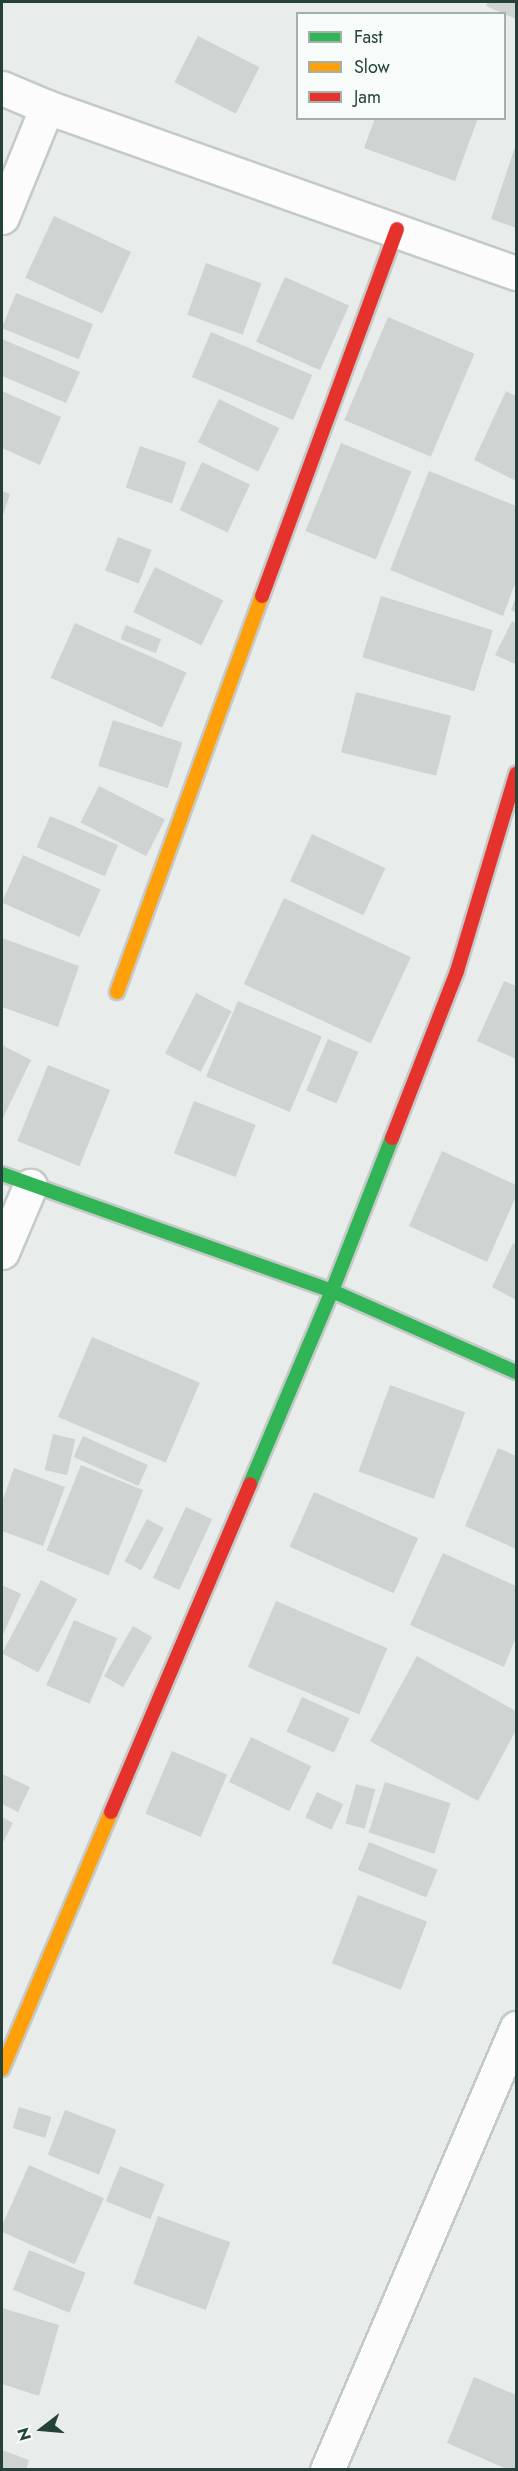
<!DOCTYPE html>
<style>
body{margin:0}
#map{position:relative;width:518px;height:2471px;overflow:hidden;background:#e8edeb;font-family:Jost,sans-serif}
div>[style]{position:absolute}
.building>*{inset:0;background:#cfd4d2;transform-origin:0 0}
.roads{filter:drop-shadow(2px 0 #c5cac8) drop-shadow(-2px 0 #c5cac8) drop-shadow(0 2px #c5cac8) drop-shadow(0 -2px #c5cac8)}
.street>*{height:33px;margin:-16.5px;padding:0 16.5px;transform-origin:16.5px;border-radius:16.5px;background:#fcfcfc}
.fast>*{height:14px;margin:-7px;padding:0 7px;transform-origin:7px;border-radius:7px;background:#30b455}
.slow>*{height:14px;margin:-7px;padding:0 7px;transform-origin:7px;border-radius:7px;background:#ff9f0a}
.jam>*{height:14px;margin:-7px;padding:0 7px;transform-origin:7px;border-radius:7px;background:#e5322d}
span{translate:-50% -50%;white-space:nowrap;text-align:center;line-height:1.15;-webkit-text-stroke:6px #f7fbf9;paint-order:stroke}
.frame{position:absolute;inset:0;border:3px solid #24423a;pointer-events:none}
.legend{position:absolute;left:296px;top:12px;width:210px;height:108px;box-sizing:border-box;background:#f7fbf9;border:2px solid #a3b1ad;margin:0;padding:8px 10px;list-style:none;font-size:18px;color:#24423a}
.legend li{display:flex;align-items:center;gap:12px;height:30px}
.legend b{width:30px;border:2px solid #a3b1ad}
.north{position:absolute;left:12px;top:2399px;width:60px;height:60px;-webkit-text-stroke:4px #f7fbf9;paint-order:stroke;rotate:254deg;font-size:16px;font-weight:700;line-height:24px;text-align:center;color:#24423a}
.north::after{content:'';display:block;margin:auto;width:21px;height:27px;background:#24423a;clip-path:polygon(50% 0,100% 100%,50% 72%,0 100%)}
</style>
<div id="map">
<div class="building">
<div style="clip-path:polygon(488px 2px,516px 2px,516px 19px,486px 6px)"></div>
<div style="left:198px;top:36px;width:69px;height:52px;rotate:27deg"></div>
<div style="clip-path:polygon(375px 118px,478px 118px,455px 181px,364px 148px)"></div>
<div style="clip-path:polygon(516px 144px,516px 228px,491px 219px)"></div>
<div style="left:54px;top:216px;width:85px;height:68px;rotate:25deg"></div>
<div style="left:206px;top:263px;width:59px;height:55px;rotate:20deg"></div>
<div style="left:285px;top:277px;width:70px;height:71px;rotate:24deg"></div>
<div style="left:16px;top:293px;width:83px;height:38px;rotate:22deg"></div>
<div style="left:388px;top:317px;width:94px;height:112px;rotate:23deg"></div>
<div style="left:211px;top:332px;width:110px;height:49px;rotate:23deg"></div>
<div style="clip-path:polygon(2px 339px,80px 372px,66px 403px,2px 376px)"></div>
<div style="clip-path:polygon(2px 391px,61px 417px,40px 465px,2px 448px)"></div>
<div style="clip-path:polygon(506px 391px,516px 396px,516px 481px,474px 460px)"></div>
<div style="left:219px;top:399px;width:67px;height:48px;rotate:26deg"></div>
<div style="left:341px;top:443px;width:76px;height:95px;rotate:22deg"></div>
<div style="left:140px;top:446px;width:49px;height:44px;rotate:19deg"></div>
<div style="left:202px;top:462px;width:53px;height:53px;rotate:25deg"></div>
<div style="clip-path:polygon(429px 471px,516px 506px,516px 581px,503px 616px,390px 570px)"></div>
<div style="clip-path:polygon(2px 491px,10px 494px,2px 518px)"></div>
<div style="left:118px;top:537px;width:36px;height:36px;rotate:21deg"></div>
<div style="left:155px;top:567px;width:76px;height:50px;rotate:26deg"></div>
<div style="left:381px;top:596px;width:117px;height:64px;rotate:17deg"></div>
<div style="clip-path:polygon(516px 596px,516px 613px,511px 610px)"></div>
<div style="clip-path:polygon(512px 621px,516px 623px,515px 664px,495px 655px)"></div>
<div style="left:75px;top:623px;width:122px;height:60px;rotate:24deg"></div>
<div style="left:126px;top:625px;width:38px;height:15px;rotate:22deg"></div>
<div style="left:356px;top:692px;width:98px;height:62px;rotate:14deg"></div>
<div style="left:113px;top:720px;width:73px;height:48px;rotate:18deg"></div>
<div style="left:99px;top:786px;width:74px;height:41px;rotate:27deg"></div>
<div style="left:50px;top:816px;width:74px;height:34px;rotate:23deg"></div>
<div style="left:312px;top:834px;width:81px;height:52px;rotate:25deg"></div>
<div style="left:23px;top:855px;width:85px;height:52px;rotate:24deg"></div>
<div style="left:284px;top:898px;width:140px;height:95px;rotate:25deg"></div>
<div style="clip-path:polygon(2px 938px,79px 966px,58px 1027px,2px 1007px)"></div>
<div style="clip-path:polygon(504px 981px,516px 986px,516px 1059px,477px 1041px)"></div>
<div style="left:196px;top:993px;width:40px;height:68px;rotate:27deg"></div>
<div style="left:238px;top:1001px;width:91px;height:82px;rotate:23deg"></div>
<div style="left:328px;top:1039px;width:33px;height:56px;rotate:23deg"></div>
<div style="clip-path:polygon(2px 1045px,31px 1060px,2px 1120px)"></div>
<div style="left:48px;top:1065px;width:67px;height:82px;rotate:22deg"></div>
<div style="left:194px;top:1101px;width:66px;height:56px;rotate:21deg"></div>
<div style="clip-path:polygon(442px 1151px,516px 1185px,516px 1196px,487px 1262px,409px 1226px)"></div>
<div style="clip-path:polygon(513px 1243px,516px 1245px,516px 1300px,492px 1287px)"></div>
<div style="left:92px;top:1337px;width:117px;height:87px;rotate:23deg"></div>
<div style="left:390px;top:1385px;width:80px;height:92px;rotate:20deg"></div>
<div style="left:53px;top:1434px;width:23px;height:37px;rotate:13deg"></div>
<div style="left:83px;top:1436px;width:71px;height:23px;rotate:24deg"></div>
<div style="clip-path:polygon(498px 1448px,516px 1456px,516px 1549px,465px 1526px)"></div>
<div style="left:81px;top:1465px;width:67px;height:92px;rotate:22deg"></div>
<div style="clip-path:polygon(14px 1468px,65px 1487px,43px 1546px,2px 1531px,2px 1502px)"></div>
<div style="left:314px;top:1492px;width:114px;height:60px;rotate:24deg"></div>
<div style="left:186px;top:1507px;width:29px;height:78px;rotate:25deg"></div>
<div style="left:147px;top:1519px;width:19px;height:48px;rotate:28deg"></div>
<div style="clip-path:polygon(443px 1553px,516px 1586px,516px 1637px,504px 1667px,410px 1625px)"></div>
<div style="left:41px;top:1580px;width:41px;height:83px;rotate:28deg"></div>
<div style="clip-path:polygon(2px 1585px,21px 1594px,2px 1637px)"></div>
<div style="left:276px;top:1601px;width:121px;height:72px;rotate:23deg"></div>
<div style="left:74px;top:1620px;width:47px;height:71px;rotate:23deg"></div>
<div style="left:133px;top:1626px;width:22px;height:58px;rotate:30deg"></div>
<div style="clip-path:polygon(417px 1656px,516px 1711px,516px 1730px,478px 1801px,370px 1741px)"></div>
<div style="left:302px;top:1697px;width:52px;height:38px;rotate:24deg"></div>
<div style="left:251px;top:1737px;width:67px;height:50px;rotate:26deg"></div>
<div style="left:172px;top:1751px;width:60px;height:68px;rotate:23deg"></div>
<div style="clip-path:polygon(2px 1774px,30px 1787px,18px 1812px,2px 1804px)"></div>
<div style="left:385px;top:1782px;width:69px;height:53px;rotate:18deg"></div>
<div style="left:356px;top:1784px;width:20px;height:41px;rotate:15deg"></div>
<div style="left:317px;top:1792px;width:29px;height:28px;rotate:25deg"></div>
<div style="clip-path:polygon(2px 1817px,13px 1823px,2px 1844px)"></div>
<div style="left:369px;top:1842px;width:74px;height:30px;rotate:22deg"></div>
<div style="left:358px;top:1895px;width:74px;height:73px;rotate:21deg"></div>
<div style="left:19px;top:2107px;width:34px;height:22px;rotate:17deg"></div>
<div style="left:65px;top:2110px;width:55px;height:48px;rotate:21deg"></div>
<div style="left:29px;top:2165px;width:82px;height:72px;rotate:24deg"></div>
<div style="left:120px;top:2166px;width:48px;height:38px;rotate:22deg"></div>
<div style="left:158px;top:2216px;width:77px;height:72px;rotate:20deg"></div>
<div style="left:29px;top:2250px;width:61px;height:43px;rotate:22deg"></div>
<div style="clip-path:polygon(2px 2308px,59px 2325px,39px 2396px,2px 2384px)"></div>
<div style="clip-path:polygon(474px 2377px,516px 2395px,516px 2470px,509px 2470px,447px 2443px)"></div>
<div style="clip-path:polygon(2px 2450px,29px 2460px,26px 2470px,2px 2470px)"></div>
</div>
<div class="roads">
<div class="street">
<div style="left:2px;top:88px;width:49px;rotate:22.9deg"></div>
<div style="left:47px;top:107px;width:498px;rotate:19.5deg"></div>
<div style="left:2px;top:217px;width:119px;rotate:-67.8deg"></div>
<div style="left:2px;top:1252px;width:72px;rotate:-67deg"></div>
<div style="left:327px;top:2470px;width:481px;rotate:-66.8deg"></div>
</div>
<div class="fast">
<div style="left:2px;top:1174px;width:350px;rotate:19.5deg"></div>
<div style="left:332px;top:1291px;width:201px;rotate:23.8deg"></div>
<div style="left:250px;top:1484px;width:210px;rotate:-67deg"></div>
<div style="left:332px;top:1291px;width:164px;rotate:-68.6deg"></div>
</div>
<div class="slow">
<div style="left:117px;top:992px;width:422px;rotate:-69.9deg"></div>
<div style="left:2px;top:2069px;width:279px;rotate:-67deg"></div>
</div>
<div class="jam">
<div style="left:262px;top:596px;width:391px;rotate:-69.8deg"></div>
<div style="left:392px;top:1138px;width:179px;rotate:-68.7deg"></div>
<div style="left:457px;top:971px;width:206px;rotate:-73.3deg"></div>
<div style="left:111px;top:1812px;width:356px;rotate:-67deg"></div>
</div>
</div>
<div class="frame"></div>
<ul class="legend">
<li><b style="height:8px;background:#30b455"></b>Fast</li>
<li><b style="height:8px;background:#ff9f0a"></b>Slow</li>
<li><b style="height:8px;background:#e5322d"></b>Jam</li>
</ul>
<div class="north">N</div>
</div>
